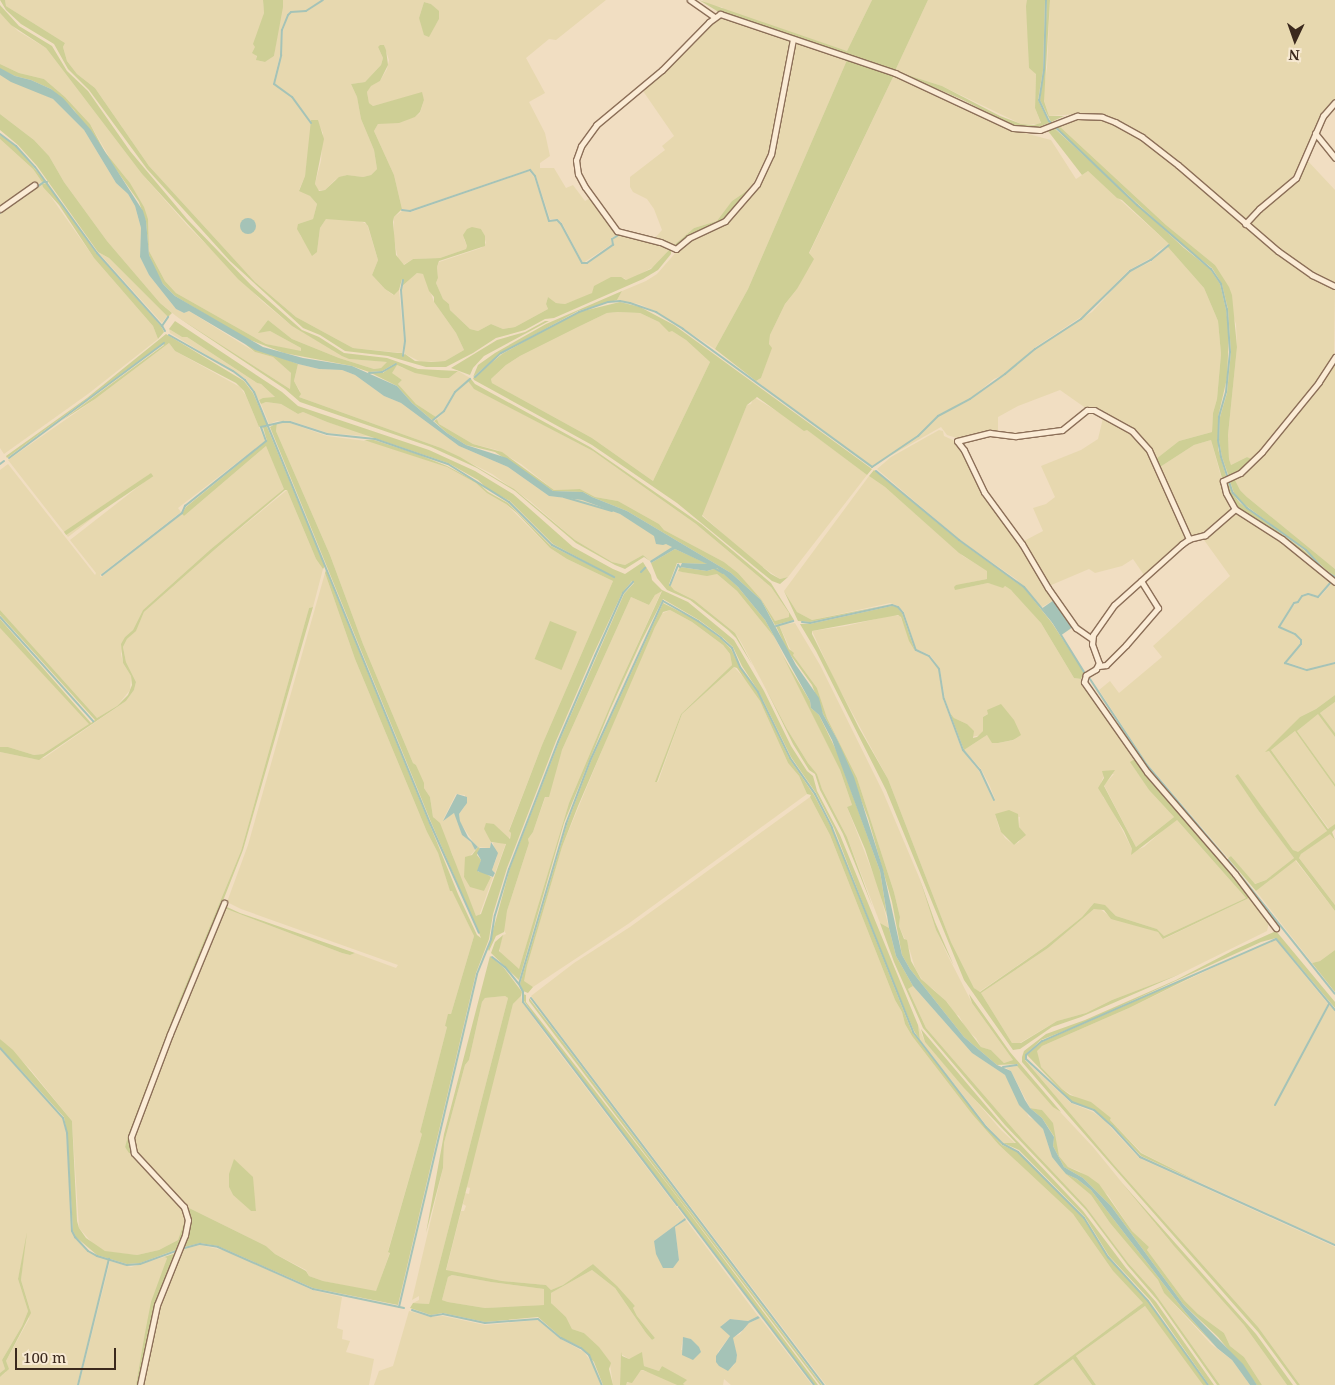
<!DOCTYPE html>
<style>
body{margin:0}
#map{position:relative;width:1335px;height:1385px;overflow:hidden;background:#f1dec2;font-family:"Noto Serif",serif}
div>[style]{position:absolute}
.farmland>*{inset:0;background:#e7d8af}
.green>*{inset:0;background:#cecf95;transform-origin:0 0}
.water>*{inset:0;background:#a5c3b7;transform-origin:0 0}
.round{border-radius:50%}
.stream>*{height:2px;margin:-1px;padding:0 1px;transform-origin:1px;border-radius:1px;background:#a5c3b7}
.roads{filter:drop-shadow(1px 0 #8c6f58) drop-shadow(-1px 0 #8c6f58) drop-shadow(0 1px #8c6f58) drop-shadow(0 -1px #8c6f58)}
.street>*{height:5px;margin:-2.5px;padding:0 2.5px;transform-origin:2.5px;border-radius:2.5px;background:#fbecd6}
span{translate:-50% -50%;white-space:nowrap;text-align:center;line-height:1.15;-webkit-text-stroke:4.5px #f7e9d2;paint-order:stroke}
.north{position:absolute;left:1270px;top:15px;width:50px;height:50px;-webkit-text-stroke:4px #f7e9d2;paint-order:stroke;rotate:183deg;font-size:14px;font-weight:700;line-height:20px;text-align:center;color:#3b291d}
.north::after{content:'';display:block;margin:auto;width:18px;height:22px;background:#3b291d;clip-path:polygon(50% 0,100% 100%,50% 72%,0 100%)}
.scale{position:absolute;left:15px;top:1348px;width:101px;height:22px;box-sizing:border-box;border:2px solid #3b291d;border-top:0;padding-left:6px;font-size:15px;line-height:18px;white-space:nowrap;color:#3b291d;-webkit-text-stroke:4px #f7e9d2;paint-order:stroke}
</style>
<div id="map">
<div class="farmland">
<div style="clip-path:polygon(5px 0,263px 0,264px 13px,255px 47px,257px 60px,265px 62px,274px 56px,283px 0,322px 0,306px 11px,291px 11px,288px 14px,282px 30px,280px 55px,273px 84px,292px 97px,312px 124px,305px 176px,299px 190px,310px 196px,317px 204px,313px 219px,298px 224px,300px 235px,306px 244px,317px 252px,320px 228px,326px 219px,355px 219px,367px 224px,378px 260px,372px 275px,385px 289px,393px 295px,399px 290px,404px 341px,402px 353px,353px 348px,296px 317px,255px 282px,149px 166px,95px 88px,77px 74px,67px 61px,63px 47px,65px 43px,6px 6px)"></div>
<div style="clip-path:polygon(evenodd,324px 0,606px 0,556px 40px,549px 39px,526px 58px,545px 93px,529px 102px,545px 133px,550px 156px,540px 163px,540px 168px,554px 168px,566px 188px,573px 185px,585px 201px,590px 198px,618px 235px,671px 248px,655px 266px,633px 278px,626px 280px,624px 278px,593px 289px,593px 292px,589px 295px,565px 304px,556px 303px,548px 297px,546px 304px,548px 309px,515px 327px,503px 329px,491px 324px,478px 331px,470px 329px,450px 310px,449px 304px,443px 299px,436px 283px,438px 278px,437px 267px,439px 262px,481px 248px,486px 243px,483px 233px,481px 229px,464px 239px,467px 246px,466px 249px,440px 258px,413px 259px,403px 265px,398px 259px,394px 239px,394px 217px,402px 211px,411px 212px,529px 171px,534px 177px,549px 221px,556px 221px,560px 224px,582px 264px,587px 264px,614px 245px,613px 239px,617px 235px,611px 238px,612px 244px,583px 263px,562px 223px,557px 219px,550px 219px,536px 176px,530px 169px,410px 210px,402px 209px,394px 175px,374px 131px,378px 124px,415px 117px,420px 113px,424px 100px,421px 93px,373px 106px,369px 103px,367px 92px,370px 86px,380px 81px,387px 69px,389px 60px,384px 45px,378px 47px,383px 58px,381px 65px,365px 82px,351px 84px,357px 97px,361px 119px,374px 150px,377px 169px,371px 175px,363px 177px,346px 175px,335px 180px,325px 190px,317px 190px,315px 184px,321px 161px,323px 133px,319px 125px,311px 122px,292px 97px,274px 84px,281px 56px,283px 31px,288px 15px,291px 12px,306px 12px,324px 0,424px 2px,431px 4px,439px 12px,439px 19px,429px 36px,419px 18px,424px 2px)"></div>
<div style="clip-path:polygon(702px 0,872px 0,847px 51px,724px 10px,722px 7px,711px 6px)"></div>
<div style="clip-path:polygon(928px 0,1027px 0,1029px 68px,1036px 73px,1035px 108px,1041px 124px,1021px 124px,942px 86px,895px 71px)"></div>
<div style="clip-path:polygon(1050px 0,1335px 0,1335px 100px,1321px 115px,1297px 172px,1245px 221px,1178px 163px,1111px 119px,1092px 113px,1049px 116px,1043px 97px,1047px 67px)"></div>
<div style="clip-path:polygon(0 13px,18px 31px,46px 48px,142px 174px,187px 225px,263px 302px,292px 326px,349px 359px,388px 362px,381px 368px,374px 369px,339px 358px,292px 339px,268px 320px,259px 332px,270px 331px,301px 348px,302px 352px,266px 344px,176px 293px,165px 281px,149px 251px,148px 219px,126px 178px,111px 160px,90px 124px,65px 97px,44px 79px,19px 73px,0 64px)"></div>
<div style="clip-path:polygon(721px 16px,789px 40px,791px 43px,771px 148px,751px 188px,732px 201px,721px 218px,717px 221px,694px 228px,673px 246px,654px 239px,662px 230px,654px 209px,647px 199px,633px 192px,630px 187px,630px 177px,665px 150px,662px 146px,674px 136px,643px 91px,693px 45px,717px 18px)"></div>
<div style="clip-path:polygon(798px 43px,847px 60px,748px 289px,715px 349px,657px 312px,639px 304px,617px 300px,622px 291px,646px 281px,657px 274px,684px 243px,725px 224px,747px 198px,774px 150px,778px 121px,793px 49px)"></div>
<div style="clip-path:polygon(0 75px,53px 99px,84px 130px,116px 183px,128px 194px,135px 206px,141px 228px,140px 257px,149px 275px,176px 309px,184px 313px,189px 311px,255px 352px,273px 357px,291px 373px,290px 389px,176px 316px,160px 303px,107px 241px,64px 182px,49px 156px,34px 140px,0 114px)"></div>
<div style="clip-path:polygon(894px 75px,1013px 130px,1051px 140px,1076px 179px,1088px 171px,1169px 244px,1157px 252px,1151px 260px,1149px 259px,1129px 270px,1097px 302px,1090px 311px,1034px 348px,1005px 374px,994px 379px,970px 399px,938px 415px,911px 441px,938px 416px,970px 400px,1006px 374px,1035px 349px,1092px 312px,1128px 273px,1152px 261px,1167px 246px,1204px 288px,1218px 321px,1221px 354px,1217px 399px,1213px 413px,1212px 432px,1179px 441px,1156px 459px,1141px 437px,1133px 430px,1087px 409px,1060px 390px,1018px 406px,998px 417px,998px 430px,984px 431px,957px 438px,947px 435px,941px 427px,888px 457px,874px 468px,896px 451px,872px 466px,756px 381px,761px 378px,771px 349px,769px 344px,770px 335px,785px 304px,797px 289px,809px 254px)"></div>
<div style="clip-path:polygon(1073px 118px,1098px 119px,1132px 133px,1164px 157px,1292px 265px,1335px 288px,1334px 356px,1320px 378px,1254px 460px,1247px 457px,1231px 465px,1229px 459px,1228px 435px,1237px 347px,1236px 324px,1215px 265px,1166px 225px,1057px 124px)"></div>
<div style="clip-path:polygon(0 139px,33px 169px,42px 182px,0 208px)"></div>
<div style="clip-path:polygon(1306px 159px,1335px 190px,1335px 284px,1314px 274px,1278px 250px,1250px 224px,1259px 210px,1297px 178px)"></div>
<div style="clip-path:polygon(42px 184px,94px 258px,153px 326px,158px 339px,88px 394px,4px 454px,0 448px,0 214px)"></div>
<div style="clip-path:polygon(98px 252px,109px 258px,167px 316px,162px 323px)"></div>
<div style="clip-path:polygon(417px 273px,423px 274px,426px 279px,434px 302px,456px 333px,464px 350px,445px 361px,421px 362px,405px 354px,402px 288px,404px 283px)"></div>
<div style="clip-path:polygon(618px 312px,640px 313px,659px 322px,686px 340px,710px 362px,653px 481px,592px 438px,492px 383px,491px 379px,506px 365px,520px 356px,578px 327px,607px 313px)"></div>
<div style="clip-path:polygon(169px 329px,182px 337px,187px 337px,257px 383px,261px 384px,276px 398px,259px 400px,246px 379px,170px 333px)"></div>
<div style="clip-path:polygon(169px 343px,175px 351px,240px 387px,246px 396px,265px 441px,178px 508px,181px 512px,100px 575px,101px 577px,182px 514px,184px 516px,266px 446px,285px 489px,211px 549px,143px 610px,133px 630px,125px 637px,121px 654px,123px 663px,131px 676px,130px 690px,117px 706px,97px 718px,0 610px,0 470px,8px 464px,95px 575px,96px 573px,70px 540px,152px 476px,151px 473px,68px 537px,8px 460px,95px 399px)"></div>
<div style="clip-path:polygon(1335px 361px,1335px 569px,1247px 497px,1240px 490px,1234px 478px,1264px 453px)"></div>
<div style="clip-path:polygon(298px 364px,319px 369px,342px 370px,355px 375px,384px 396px,401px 403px,459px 446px,508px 467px,549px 496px,582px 500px,620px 514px,673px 547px,650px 561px,643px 555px,625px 565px,612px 562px,575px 540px,530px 501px,492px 474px,441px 448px,299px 397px,300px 391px,294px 381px)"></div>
<div style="clip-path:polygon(397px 365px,403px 368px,449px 378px,458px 371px,470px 378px,454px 392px,443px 411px,436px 417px,416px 404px,398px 384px,402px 380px,391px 373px)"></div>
<div style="clip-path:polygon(468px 381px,475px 389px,593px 451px,696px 524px,771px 587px,789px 613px,789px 617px,775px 621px,761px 599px,738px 573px,724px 562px,664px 530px,659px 524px,618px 501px,595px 497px,580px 489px,554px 490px,521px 464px,497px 450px,473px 444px,439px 424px,437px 419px,445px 411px,455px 393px)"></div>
<div style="clip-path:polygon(754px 397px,806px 429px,867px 475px,788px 577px,780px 579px,751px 559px,701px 514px,747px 405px,751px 404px)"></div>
<div style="clip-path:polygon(266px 402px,281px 404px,298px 414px,303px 412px,327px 422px,375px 437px,328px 433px,291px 421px,277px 421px,269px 424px,261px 404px)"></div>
<div style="clip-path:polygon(1103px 418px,1135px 437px,1145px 448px,1186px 538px,1144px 575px,1133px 559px,1122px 566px,1095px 573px,1089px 569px,1049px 586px,1024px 541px,1043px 531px,1033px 508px,1046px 504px,1055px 497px,1041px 466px,1081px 450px,1098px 439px)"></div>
<div style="clip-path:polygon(277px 423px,290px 423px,327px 436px,374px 442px,447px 467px,476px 483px,506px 504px,550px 548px,567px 559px,613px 581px,542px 745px,509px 830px,511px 833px,509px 839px,494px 824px,484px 829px,491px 839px,490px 848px,478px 847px,473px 842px,460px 822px,459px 814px,465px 806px,465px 795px,456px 794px,443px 820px,454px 813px,457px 817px,462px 835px,471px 842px,475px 850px,469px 857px,464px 877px,484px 891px,491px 877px,493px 877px,479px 916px,476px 916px,459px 877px,452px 853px,433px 817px,430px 797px,424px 788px,416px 765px,413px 763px,363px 644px,330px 555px,276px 431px)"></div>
<div style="clip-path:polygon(939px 430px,943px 431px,944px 436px,957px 442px,964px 451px,978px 484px,1023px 547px,1054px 600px,1042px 607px,1016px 579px,961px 541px,877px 469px,891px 457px)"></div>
<div style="clip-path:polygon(1211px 440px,1230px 510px,1201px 534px,1191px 536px,1160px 467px,1194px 445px)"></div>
<div style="clip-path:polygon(evenodd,869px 476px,885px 487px,963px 556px,988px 571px,987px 579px,967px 583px,964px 588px,988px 583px,1003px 587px,1005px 586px,1015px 593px,1041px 623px,1074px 678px,1081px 679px,1135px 759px,1131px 763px,1149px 790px,1174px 817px,1136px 847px,1104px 785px,1114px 774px,1104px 775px,1101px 783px,1103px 797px,1111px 808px,1132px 849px,1134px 851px,1144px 847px,1176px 819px,1246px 898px,1164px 936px,1157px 929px,1116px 916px,1109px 909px,1094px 903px,1082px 917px,1046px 946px,979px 992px,974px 988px,951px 942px,888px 779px,835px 681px,812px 631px,846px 626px,893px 615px,900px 616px,915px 651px,929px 656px,939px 669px,943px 699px,962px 750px,979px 771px,993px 800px,995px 799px,989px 784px,981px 769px,964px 750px,987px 735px,998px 743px,1014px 740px,1017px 729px,1001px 705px,983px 717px,983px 731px,981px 735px,971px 737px,967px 724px,954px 718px,950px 713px,945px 699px,940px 669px,930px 655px,916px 649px,904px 612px,898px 606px,890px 603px,812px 620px,797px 612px,784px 591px,869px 476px,995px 814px,1020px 817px,1019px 827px,1023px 833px,1019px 842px,1014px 845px,1005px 838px,999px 828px,995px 814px)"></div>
<div style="clip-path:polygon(287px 490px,316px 559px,323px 569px,313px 607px,309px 608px,241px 851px,179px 1001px,125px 1147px,182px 1208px,186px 1217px,178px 1240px,159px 1250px,137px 1255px,107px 1252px,95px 1246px,79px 1228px,72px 1121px,30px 1069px,0 1039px,0 752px,34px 759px,44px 758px,126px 701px,134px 690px,136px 682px,126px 662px,123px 647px,127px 639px,136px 630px,144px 612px,213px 551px)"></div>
<div style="clip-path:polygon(1236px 514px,1255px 522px,1330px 582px,1318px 596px,1308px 593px,1302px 595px,1298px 601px,1293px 603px,1278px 627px,1295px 635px,1300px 641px,1301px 644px,1285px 663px,1307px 670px,1335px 664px,1335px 695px,1316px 709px,1300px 717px,1267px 752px,1269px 751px,1327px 831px,1326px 833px,1298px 853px,1293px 850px,1238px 775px,1235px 775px,1258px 810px,1294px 858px,1266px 880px,1254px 884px,1231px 856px,1228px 858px,1146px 762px,1099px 690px,1110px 681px,1119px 693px,1162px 657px,1153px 646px,1230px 576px,1204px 540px,1226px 520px)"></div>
<div style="clip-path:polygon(678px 571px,701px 575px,717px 574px,737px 591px,775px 638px,840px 770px,852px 805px,847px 807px,878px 886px,889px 928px,880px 923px,847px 837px,822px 789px,817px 774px,808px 763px,787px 729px,741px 642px,735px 633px,694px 600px,672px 589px,670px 585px)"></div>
<div style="clip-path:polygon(evenodd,325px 573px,355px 659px,427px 832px,438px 853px,450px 890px,452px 890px,474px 936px,451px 1014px,445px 1026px,447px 1027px,420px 1132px,422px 1134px,388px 1251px,390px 1252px,376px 1292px,323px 1281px,309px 1276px,306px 1270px,275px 1254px,266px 1246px,185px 1206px,136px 1152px,133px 1137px,171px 1034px,224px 908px,342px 953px,350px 955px,355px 953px,396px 968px,398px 965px,241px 909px,227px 902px,248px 845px,325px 573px,229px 1187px,255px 1202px,256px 1211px,251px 1211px,233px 1195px,229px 1187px)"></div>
<div style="clip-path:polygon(1332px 583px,1335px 584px,1335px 662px,1307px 669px,1286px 662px,1302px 645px,1298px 636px,1280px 627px,1285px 616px,1302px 596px,1308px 595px,1319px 598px)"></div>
<div style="clip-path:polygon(662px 590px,619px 685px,569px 803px,519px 970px,501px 954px,499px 948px,503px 935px,506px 934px,503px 928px,507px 911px,529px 843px,528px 839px,533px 832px,562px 750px,631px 597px,649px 605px,655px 595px)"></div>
<div style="clip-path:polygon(670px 610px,692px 622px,723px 645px,730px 654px,732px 665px,681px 714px,656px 782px,658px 782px,682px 714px,734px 667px,747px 681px,760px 701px,788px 763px,799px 776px,807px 794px,628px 924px,533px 987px,523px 982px,527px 966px,562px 847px,636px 668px,661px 614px)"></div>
<div style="clip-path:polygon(795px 623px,820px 665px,883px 792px,919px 877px,936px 930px,948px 956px,972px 1003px,1013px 1060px,1004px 1063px,991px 1050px,981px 1047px,976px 1038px,966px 1029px,959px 1016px,955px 1014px,948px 1003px,933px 989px,924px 983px,915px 968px,910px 951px,899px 926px,900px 917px,894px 892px,857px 778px,827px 718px,817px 688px,793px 655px,779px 625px)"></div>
<div style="clip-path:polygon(0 628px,90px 724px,43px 754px,34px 755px,8px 747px,0 747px)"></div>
<div style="clip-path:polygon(1335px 702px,1335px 733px,1320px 713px)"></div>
<div style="clip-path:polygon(1318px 713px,1335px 737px,1335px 784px,1297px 731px)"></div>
<div style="clip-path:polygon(1295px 731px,1335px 787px,1335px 824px,1329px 829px,1271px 750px)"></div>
<div style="clip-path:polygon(810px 797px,830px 835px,895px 1000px,902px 1012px,905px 1024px,912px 1036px,972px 1114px,999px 1145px,1073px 1214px,1113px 1271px,1143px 1303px,1033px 1385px,826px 1385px,531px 996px,574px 963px,630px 927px)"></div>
<div style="clip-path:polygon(1330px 833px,1335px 840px,1335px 905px,1299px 858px,1301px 854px)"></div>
<div style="clip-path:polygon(502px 842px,506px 843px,495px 873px,492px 870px,497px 857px,493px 843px)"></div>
<div style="clip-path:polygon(1295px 860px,1335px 911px,1335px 950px,1320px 961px,1312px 963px,1256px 891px)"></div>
<div style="clip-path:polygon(1251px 897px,1269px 922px,1267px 931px,1180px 974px,1112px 1000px,1086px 1013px,1057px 1021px,1018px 1044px,1012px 1043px,981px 993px,1048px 948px,1094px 909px,1100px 909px,1108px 915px,1158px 932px,1164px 939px)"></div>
<div style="clip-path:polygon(1276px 940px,1328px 1004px,1275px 1104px,1329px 1005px,1335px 1011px,1335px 1244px,1201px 1183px,1142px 1153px,1110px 1120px,1111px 1118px,1062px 1089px,1041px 1067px,1037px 1058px,1037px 1049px,1042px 1046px,1129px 1008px,1262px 944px)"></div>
<div style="clip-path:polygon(913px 986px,972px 1053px,1005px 1075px,1029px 1117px,1038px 1122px,1043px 1129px,1052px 1157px,1060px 1167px,1091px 1195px,1110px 1223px,1158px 1280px,1164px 1293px,1211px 1344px,1232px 1360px,1250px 1385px,1220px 1385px,1154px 1292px,1128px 1263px,1086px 1207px,1022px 1139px,926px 1028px,908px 989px)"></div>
<div style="clip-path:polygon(505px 996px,508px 998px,429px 1304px,413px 1303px,419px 1300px,419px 1296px,412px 1300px,443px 1168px,444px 1143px,465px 1065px,469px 1060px,482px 1002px,485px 998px)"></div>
<div style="clip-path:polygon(evenodd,521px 996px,522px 1002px,548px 1038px,685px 1218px,654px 1241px,679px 1260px,675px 1227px,686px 1220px,758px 1316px,748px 1321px,730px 1319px,721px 1326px,730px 1336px,718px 1352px,719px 1366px,728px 1370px,734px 1365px,737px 1355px,732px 1338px,740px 1334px,749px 1323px,760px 1318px,812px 1385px,731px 1385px,724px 1379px,723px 1385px,685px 1385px,683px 1384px,686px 1381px,662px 1366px,659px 1371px,644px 1366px,642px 1353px,629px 1359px,621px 1354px,620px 1385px,613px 1385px,610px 1365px,591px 1340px,584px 1333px,572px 1329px,566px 1317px,553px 1306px,550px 1301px,551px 1293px,592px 1270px,615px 1288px,646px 1333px,652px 1340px,655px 1338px,637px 1316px,633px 1308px,635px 1306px,593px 1264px,563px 1285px,551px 1290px,546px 1285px,502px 1281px,446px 1271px,461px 1211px,464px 1211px,466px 1206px,463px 1204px,465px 1193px,469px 1194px,470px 1188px,466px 1187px,471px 1166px,513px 1004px,521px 996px,683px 1338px,691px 1339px,701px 1352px,681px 1350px,683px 1338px)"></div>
<div style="clip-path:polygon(918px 1025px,925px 1042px,1001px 1130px,1016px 1144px,1003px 1143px,987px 1126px,920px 1040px)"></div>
<div style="clip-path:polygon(0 1049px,63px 1118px,66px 1134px,72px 1231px,88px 1251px,109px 1260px,77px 1385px,0 1385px,0 1377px,6px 1372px,6px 1361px,29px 1319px,30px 1309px,21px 1280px,24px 1252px,18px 1279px,28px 1311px,22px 1326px,2px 1360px,5px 1369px,0 1373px)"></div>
<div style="clip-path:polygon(1025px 1060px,1071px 1103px,1093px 1112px,1104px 1120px,1139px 1158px,1335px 1247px,1335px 1385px,1300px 1385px,1258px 1327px,1114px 1165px)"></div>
<div style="clip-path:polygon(1017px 1066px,1093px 1147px,1168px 1239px,1244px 1325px,1287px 1385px,1262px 1385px,1244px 1357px,1230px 1346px,1224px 1333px,1198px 1314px,1184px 1300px,1147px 1250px,1149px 1247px,1132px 1231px,1108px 1195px,1079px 1171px,1068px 1167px,1059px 1156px,1042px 1110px,1030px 1108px,1011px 1071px,1006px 1068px)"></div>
<div style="clip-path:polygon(200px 1245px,227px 1251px,312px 1290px,342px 1297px,337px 1328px,343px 1330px,342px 1339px,350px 1341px,346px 1352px,374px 1359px,369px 1385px,142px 1385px,159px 1305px,180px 1250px)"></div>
<div style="clip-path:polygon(164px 1257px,167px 1258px,166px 1261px,144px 1338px,136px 1385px,79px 1385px,110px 1261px,131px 1267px)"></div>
<div style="clip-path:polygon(452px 1275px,491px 1282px,544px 1289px,544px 1305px,485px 1308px,448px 1302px,442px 1300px,448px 1277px)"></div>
<div style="clip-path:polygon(1145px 1306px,1191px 1366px,1203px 1385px,1096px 1385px,1076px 1356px)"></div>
<div style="clip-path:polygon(409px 1311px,431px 1317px,443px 1316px,485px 1325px,538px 1320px,561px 1339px,584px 1352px,592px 1363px,601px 1385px,374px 1385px,379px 1371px,393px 1366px)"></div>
<div style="clip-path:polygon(1073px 1359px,1092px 1385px,1038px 1385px)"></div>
<div style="clip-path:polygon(641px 1370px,659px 1375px,677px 1385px,626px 1385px,626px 1381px,628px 1383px)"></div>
</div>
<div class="green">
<div style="clip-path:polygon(0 0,5px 0,6px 6px,65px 43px,63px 47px,67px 61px,77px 74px,95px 88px,149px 166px,255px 282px,296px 317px,353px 348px,398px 353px,402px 353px,402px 356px,405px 354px,415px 361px,431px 362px,445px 361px,464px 350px,456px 333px,434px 302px,434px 297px,429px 291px,423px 274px,417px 273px,402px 286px,402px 279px,399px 290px,394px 295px,385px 289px,372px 275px,378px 260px,368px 226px,365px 222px,326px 219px,320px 228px,317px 252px,312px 256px,297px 229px,298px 224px,313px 219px,317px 204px,310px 196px,299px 191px,305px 176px,311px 120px,318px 120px,324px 139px,315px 184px,319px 191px,325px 190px,339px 177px,347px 175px,363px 177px,371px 175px,377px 169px,374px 150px,361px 119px,357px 97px,351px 84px,365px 82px,381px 65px,383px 58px,378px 47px,380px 45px,384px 45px,386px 50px,388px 65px,380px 81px,371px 86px,367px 92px,369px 103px,373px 106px,422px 92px,424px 100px,420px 112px,415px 117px,399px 123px,378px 124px,374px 131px,394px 175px,402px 209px,394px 217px,393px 222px,396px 255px,404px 265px,413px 259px,440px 258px,466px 249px,467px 246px,463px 235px,467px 229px,472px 227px,481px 229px,485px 236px,485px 246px,439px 261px,437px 267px,438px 278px,436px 283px,443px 299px,449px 304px,450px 310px,470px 329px,478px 331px,491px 324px,503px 329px,515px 327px,548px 309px,546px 304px,548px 297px,556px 303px,565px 304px,592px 293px,594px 286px,611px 277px,621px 277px,626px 280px,651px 269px,671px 248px,671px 254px,658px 270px,643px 279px,554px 318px,545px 319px,525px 330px,496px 338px,473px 353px,446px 367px,426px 367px,388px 356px,345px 351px,320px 335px,303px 328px,230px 261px,147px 169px,89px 90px,68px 69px,54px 44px,21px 24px,6px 10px)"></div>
<div style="clip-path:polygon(263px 0,283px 0,283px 7px,274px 56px,265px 62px,256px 60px,257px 56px,252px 53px,255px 47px,253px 44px,264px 13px)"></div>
<div style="clip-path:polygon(699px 0,847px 51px,872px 0,928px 0,895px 71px,942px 86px,1000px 116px,1021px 124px,1034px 125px,1041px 123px,1035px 108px,1036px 74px,1029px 68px,1026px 6px,1027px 0,1045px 0,1043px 70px,1038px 100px,1049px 123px,1036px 128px,1014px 126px,961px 99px,895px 71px,717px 11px)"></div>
<div style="clip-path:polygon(1047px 0,1050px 0,1044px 101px,1049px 116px,1064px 116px,1051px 122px,1040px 100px,1044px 70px)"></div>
<div style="clip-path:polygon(424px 2px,431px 4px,439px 11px,439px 19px,429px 37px,424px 35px,419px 18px)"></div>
<div style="clip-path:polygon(0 5px,19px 26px,52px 46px,67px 71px,88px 91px,130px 151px,187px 219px,251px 285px,302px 330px,319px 337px,344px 353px,387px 358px,418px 369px,458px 371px,449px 378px,441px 378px,415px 373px,397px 365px,392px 373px,402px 380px,398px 384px,416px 404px,436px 417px,432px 420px,412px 403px,397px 386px,371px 373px,383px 373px,396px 363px,382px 371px,369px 372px,352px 366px,284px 353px,245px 338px,175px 296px,163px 284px,154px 268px,149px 255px,146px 222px,139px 202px,74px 110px,51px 89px,31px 80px,15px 76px,0 69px,0 64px,19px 73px,44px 79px,65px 97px,90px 124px,105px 152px,130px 183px,144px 207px,148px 219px,149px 251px,165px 281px,176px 293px,266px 344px,301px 351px,301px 348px,270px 331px,258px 333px,268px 320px,292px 339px,339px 358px,374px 369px,381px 368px,387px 362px,349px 359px,342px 356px,292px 326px,238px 279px,142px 174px,46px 48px,11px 25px,0 13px)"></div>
<div style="clip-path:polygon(844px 57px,894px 75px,809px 253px,814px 259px,797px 289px,785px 304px,770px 335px,769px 344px,772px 348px,761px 378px,756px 381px,715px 349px,748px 289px,847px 60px)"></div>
<div style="clip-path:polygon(0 114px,34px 140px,49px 156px,64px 182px,107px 241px,160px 303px,172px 313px,168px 317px,109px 258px,98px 252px,37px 166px,18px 145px,0 130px)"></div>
<div style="clip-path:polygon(1057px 124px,1166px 225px,1215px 265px,1229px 287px,1232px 295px,1237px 347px,1228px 435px,1229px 459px,1231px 465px,1247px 457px,1254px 460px,1229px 477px,1222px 457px,1219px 440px,1220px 417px,1227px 393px,1231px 352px,1228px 309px,1222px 284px,1212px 268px,1185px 247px,1080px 151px,1055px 127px)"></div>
<div style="clip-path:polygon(1053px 127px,1184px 248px,1210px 269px,1220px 284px,1226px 310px,1229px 332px,1227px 378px,1218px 417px,1218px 449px,1226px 476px,1222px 478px,1211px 440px,1194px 445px,1160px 467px,1156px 459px,1179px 441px,1212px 432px,1213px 413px,1217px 399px,1221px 354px,1218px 321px,1204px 288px,1167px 246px,1169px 244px,1122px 200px,1117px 198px,1088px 171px,1082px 175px,1048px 131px)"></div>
<div style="clip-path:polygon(0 135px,16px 146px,45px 181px,42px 182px,33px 169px,0 139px)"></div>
<div style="clip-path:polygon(47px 183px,96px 253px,161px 326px,164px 332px,158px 339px,153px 326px,94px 258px,59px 205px,43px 187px,42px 184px)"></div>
<div style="clip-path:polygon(751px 188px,724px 221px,676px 247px,673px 246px,694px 228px,717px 221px,732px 201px)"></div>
<div style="clip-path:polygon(622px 291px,617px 300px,578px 311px,501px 353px,473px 377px,478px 365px,495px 353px,546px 324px)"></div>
<div style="clip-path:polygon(evenodd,620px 302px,640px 307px,674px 325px,872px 469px,867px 475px,807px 430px,804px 431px,757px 397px,747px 405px,702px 516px,771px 574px,780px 579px,788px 577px,780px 584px,772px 581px,677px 503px,592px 445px,474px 380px,473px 378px,502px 354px,550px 327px,579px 312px,620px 302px,618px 312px,640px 313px,659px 322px,669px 332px,672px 331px,686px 340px,710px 362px,653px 481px,592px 438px,492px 383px,491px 379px,506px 365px,520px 356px,578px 327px,607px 313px,618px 312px)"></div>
<div style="clip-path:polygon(176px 316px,290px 389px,291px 373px,273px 357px,255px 352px,245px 344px,298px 364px,294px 381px,301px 394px,299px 397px,441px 448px,460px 457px,514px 489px,575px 540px,612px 562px,625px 565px,643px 555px,650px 561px,644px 557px,625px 569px,615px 565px,576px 543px,515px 491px,477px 468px,431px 447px,300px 402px,285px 389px)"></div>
<div style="clip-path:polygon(175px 321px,282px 392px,298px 406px,429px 450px,475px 471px,513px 494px,573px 547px,613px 569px,625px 574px,643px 562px,651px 575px,652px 580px,662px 590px,688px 602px,734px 640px,764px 691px,791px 746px,807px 771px,813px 776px,817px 791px,840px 835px,918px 1025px,920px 1040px,914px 1031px,889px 972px,834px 828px,816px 793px,791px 757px,759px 692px,742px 666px,733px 647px,722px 637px,699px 620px,663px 599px,641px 642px,610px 710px,564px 823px,519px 980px,491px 953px,495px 942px,503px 935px,499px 951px,519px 969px,569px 803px,619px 685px,662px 591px,655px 595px,649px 605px,631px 597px,562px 750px,549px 797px,545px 797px,533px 832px,528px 839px,529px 843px,507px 911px,504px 932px,496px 936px,489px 951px,488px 949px,510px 868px,559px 742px,624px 594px,634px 583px,632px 581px,622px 593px,593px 655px,556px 741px,507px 868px,493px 914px,489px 939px,476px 973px,398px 1305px,313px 1288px,218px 1246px,200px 1243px,180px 1248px,190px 1220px,185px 1206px,266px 1246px,275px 1254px,306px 1271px,309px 1276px,323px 1281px,376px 1291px,390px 1253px,388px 1252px,422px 1134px,420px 1132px,447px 1027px,445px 1026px,448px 1014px,451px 1014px,474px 936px,452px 891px,450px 891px,438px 853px,427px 832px,355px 659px,325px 573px,326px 570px,458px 894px,477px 935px,481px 938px,431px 822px,270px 427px,277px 423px,276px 431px,330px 555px,363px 644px,413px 763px,416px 765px,424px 783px,424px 788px,430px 797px,433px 817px,440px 823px,476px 916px,481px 914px,506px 844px,491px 842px,484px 829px,486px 823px,494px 824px,510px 839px,511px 833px,509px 831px,542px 745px,613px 581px,567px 559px,550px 548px,517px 513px,506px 504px,487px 493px,476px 483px,447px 467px,364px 440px,374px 440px,417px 454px,447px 466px,477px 482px,488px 492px,508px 503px,551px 546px,616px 578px,553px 544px,510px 501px,489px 490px,478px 480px,448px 463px,327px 422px,303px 412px,298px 414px,281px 404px,266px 402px,261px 404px,259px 400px,263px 398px,275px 397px,261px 384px,257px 383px,187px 337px,182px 337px,169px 329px)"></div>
<div style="clip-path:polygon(545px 321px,549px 321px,484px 356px,473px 368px,470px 375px,451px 368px,497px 340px,525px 332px)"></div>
<div style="clip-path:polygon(166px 334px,244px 381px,253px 393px,267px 425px,259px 427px,244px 391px,236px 383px,175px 351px,169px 343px,95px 399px,61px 421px,164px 345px,163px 343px,7px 458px,6px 456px,87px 398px)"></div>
<div style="clip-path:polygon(471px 379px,475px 384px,590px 447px,701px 524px,771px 583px,794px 620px,775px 625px,761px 600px,731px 573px,627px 511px,592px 497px,583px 492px,553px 491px,495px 452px,466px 445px,447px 433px,434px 421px,437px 419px,439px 424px,473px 444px,502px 452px,554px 490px,580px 489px,595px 497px,618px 501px,659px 524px,664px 530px,724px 562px,738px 573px,761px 599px,775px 621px,789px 617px,789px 613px,771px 587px,696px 524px,593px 451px,474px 389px,468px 381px)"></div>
<div style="clip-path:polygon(263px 427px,267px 427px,325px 566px,323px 569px,316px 559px,287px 490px,285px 490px,213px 551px,144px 612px,136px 631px,127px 639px,123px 647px,126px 662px,136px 682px,134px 690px,126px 701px,39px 760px,0 752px,0 747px,8px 747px,34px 755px,43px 754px,89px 724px,0 628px,0 619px,91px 723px,95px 720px,0 615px,0 610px,97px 718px,117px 706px,128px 695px,132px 685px,131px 676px,123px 663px,121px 644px,125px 637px,133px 630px,143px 610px,211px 549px,284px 489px,266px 446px,184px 516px,182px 514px,186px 507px,267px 441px)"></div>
<div style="clip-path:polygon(874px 470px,958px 540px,1024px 588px,1052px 623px,1084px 672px,1081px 679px,1074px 678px,1041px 623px,1011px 590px,1005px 586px,1003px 588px,988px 583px,955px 590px,954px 587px,956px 585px,987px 579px,987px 571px,959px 553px,885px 487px,869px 476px)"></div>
<div style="left:151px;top:473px;width:4px;height:105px;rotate:56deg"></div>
<div style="clip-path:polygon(1234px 478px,1240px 490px,1247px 497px,1335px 569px,1335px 576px,1326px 570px,1306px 550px,1241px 502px,1234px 493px,1230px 481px)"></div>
<div style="clip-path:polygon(1228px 481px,1232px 493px,1240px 503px,1305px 551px,1325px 571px,1335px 578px,1335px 580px,1303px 554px,1235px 508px,1224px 482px)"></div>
<div style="clip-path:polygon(675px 549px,708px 564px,677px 563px,669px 584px,674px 590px,694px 600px,735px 633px,753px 666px,736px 638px,728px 630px,690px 600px,667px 590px,657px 578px,651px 563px)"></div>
<div style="clip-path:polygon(680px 567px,707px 571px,717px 568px,721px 571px,738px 587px,765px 620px,775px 638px,737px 591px,717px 574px,707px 576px,682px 572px,678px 571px)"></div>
<div style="clip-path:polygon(784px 591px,797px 612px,812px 620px,892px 604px,810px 622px,798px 621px)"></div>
<div style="clip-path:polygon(663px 603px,698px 621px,721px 639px,731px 649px,740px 667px,758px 693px,789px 758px,814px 795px,832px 829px,912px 1032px,986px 1127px,1002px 1145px,1018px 1152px,1083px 1218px,1108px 1257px,1148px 1301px,1207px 1385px,1203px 1385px,1145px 1306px,1076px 1356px,1096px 1385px,1092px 1385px,1073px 1359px,1038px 1385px,1033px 1385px,1143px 1303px,1113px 1271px,1073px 1214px,999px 1145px,972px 1114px,912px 1036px,905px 1024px,902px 1012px,895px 1000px,830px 835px,810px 797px,811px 795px,807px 794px,799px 776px,788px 763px,760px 701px,737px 668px,734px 667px,682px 714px,657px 782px,655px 782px,681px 714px,732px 665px,730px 654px,723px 645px,692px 622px,670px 610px,663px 612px,655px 627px,578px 806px,562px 847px,527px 966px,524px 981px,533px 987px,528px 993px,523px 991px,520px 984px,567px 824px,591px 761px)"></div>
<div style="clip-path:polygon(892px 606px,897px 607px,902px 613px,915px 651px,909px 641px,901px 617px,898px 615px,812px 631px,812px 634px,859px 728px,888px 779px,951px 942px,974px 988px,980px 992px,1046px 946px,1082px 917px,1094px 903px,1105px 905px,1116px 916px,1157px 929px,1164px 936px,1246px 898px,1177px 820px,1131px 855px,1132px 849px,1124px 831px,1098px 788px,1104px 778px,1102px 771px,1115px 770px,1104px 786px,1136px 847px,1174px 817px,1149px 790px,1130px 762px,1135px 759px,1168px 801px,1251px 897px,1163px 939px,1158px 932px,1111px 919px,1104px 910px,1094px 909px,1048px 948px,981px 993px,1012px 1043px,1021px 1043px,1057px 1021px,1086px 1013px,1112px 1000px,1180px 974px,1081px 1017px,1052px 1027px,1020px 1049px,1013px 1050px,964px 980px,886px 790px,816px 651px,800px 624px,810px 624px)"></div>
<div style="clip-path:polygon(313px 607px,243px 850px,130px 1137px,133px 1153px,129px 1153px,125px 1147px,129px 1133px,179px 1001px,241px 851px,309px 608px)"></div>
<div style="left:550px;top:621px;width:29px;height:41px;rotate:22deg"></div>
<div style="clip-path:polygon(779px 625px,789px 649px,794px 653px,793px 655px,817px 688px,827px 718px,857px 778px,894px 892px,900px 917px,899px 926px,904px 939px,907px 940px,911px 961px,921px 979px,946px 1001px,981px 1047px,991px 1050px,1004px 1063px,1013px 1060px,972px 1003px,969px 994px,1010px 1052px,1061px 1112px,1053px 1107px,1017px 1066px,1018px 1064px,997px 1065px,964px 1037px,910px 969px,902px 955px,892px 902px,868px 818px,837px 739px,823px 714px,812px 685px,787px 650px,776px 626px)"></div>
<div style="clip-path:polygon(783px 656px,810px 701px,811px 708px,819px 715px,837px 752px,880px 871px,887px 916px,865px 849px,847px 807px,852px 805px,840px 770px)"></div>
<div style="clip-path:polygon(766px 689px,787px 729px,808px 763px,817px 774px,822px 789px,847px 837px,873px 908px,843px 834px,820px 790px,815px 774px,809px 770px,793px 744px)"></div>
<div style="clip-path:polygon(1335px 695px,1335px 702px,1320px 713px,1335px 733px,1335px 737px,1318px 714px,1297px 731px,1335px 784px,1335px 787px,1295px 731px,1271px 750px,1328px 829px,1335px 824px,1335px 829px,1332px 832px,1335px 840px,1330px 834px,1301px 854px,1299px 858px,1335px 905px,1335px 911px,1296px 860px,1256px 891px,1228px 858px,1231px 856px,1255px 884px,1266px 880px,1294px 858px,1258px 810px,1235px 776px,1238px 774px,1293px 850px,1298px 852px,1327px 831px,1269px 751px,1265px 752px,1300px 717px,1316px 709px)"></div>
<div style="clip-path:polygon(1001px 704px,1014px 720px,1021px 735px,1013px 740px,998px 743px,992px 743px,987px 735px,964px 750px,950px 713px,954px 718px,967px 724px,974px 731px,973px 738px,977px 737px,983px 731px,983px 717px,988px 714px,987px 710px)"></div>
<div style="clip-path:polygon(1009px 810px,1018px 814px,1019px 827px,1026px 835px,1014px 845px,1001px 832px,995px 814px)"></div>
<div style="clip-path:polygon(478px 847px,480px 848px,477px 855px,481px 860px,478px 872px,482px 871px,491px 877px,484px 891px,470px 887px,464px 877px,465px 857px,472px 855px)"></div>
<div style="clip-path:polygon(919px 877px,935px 922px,954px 966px,936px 930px)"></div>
<div style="clip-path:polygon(227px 907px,240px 913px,355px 953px,350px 955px,342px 953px,224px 908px)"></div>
<div style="clip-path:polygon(880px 923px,889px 928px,896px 956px,913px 986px,908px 989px,926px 1028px,1022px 1139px,1086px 1207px,1128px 1263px,1154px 1292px,1220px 1385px,1217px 1385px,1158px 1301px,1128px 1266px,1086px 1210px,1005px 1125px,923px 1028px,894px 962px)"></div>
<div style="clip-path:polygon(1276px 931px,1335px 1002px,1335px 1008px,1276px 938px,1261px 942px,1079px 1025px,1041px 1040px,1025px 1055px,1025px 1060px,1114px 1165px,1258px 1327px,1300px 1385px,1297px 1385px,1258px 1332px,1072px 1120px,1022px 1062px,1022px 1057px,1024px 1051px,1046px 1034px,1085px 1020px,1176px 980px,1234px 950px)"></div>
<div style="clip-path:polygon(1335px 950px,1335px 992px,1312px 963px,1320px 961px)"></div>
<div style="clip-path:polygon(evenodd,490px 956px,504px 968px,522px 992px,521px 996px,513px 1004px,446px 1270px,502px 1281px,546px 1285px,551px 1290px,563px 1285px,593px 1264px,617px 1286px,635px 1306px,633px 1308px,637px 1316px,655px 1338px,652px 1340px,646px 1333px,615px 1288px,592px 1270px,551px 1293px,551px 1303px,566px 1317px,572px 1329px,584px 1333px,599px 1347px,611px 1363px,609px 1369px,613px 1385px,603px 1385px,594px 1362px,581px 1347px,562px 1338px,538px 1317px,485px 1322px,443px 1313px,431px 1315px,410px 1308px,413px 1303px,429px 1304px,508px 998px,505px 996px,485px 998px,482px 1002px,469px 1060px,465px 1065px,444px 1143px,443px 1168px,426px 1233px,444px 1134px,490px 956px,452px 1275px,491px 1282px,544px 1289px,544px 1305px,485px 1308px,448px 1302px,442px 1300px,448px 1277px,452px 1275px)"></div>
<div style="clip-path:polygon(1206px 970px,1129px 1008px,1042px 1046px,1037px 1051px,1041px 1067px,1062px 1089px,1070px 1095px,1091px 1102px,1111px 1118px,1110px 1120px,1141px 1153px,1201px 1183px,1141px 1156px,1113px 1126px,1094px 1110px,1072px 1102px,1027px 1055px,1042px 1042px)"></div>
<div style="clip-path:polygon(523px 994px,526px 995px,526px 1002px,672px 1190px,818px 1385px,815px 1385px,760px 1314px,549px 1037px,524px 1001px)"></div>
<div style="clip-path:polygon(529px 998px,559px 1037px,822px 1385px,820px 1385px,529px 1001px)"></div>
<div style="clip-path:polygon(921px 1029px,1003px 1126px,1083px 1211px,1126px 1268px,1156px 1302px,1214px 1385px,1209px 1385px,1150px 1300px,1109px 1256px,1085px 1217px,1019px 1150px,1003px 1143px,1016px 1143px,964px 1088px,925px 1042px)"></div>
<div style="clip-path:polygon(0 1039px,13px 1050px,72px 1121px,77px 1221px,79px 1228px,86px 1238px,105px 1251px,137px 1255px,159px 1250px,178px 1240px,186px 1217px,183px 1234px,178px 1249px,140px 1263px,127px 1264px,97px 1255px,76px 1237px,73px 1231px,67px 1133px,64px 1117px,0 1047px)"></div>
<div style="clip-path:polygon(1030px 1108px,1042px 1110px,1053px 1123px,1059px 1156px,1068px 1167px,1088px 1176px,1099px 1184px,1132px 1231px,1149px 1247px,1147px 1250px,1184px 1300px,1198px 1314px,1224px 1333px,1230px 1346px,1244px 1357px,1262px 1385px,1257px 1385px,1218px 1337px,1183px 1304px,1111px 1206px,1083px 1178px,1064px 1167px,1053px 1146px,1054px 1136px,1042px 1118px)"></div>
<div style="clip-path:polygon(234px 1159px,253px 1177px,256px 1211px,251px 1211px,233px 1195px,229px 1187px,229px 1174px)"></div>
<div style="clip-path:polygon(1066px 1174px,1077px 1179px,1091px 1190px,1186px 1313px,1217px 1348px,1164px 1293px,1158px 1280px,1110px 1223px,1091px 1195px)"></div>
<div style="clip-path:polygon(1122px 1183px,1256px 1334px,1293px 1385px,1287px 1385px,1244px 1325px,1174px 1246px)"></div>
<div style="clip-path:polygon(27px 1232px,21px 1280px,31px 1313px,6px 1361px,9px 1369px,0 1377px,0 1373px,5px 1369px,2px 1360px,22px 1326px,28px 1311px,18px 1279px)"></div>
<div style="clip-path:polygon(176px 1253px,157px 1304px,140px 1385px,136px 1385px,144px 1338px,151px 1302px,166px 1261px,167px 1258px,164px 1257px)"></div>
<div style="clip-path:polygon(621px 1352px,622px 1356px,629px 1359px,642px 1352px,644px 1366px,659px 1371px,662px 1366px,687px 1380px,683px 1384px,685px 1385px,677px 1385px,643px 1370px,641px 1370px,632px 1383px,627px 1382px,626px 1385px,620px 1385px)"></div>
</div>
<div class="water">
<div style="clip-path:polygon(0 68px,15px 76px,31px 80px,51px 89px,63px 98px,91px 130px,143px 211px,146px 221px,149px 255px,163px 284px,175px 296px,263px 347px,303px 358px,352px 366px,397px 386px,412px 403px,447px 433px,466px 445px,507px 458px,553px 491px,583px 492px,592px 497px,627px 511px,731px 573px,761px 600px,796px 665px,819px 698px,823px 714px,837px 739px,854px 777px,883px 869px,902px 955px,910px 969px,964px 1037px,997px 1065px,1011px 1071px,1025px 1100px,1030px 1108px,1042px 1118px,1054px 1137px,1053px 1146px,1064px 1167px,1083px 1178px,1111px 1206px,1183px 1304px,1243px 1364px,1257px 1385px,1250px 1385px,1232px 1360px,1217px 1348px,1186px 1313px,1091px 1190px,1077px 1179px,1066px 1174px,1060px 1167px,1052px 1157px,1043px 1129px,1019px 1105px,1005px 1075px,972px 1053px,913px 986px,896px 956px,889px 928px,880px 871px,832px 740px,819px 715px,811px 708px,810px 701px,765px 620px,738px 587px,717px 568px,707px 571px,680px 567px,682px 563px,707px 564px,675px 549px,651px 563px,650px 561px,672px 547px,666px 544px,663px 545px,656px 544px,654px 536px,620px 514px,582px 500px,549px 496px,508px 467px,459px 446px,401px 403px,384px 396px,355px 375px,342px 370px,319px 369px,298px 364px,255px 350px,189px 311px,184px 313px,176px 309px,149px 275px,140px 257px,141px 228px,135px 206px,128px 194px,116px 183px,84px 130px,53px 99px,11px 82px,0 75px)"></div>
<div class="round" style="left:240px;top:218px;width:16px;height:16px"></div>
<div style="left:1054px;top:600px;width:33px;height:14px;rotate:55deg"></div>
<div style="clip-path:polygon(457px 794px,467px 797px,467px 803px,459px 814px,460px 821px,468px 837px,478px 847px,475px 850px,471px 842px,462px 835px,454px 813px,443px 821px)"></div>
<div style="clip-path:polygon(491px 842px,498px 853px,492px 870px,495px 873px,493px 877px,477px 871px,481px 860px,477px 853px,480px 848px,490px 848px)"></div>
<div style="clip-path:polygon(685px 1218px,686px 1220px,675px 1227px,679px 1260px,673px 1268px,663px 1268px,656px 1254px,654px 1241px)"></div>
<div style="clip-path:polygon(758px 1316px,760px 1318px,749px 1323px,743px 1330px,733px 1338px,737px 1355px,736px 1362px,728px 1371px,719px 1366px,716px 1362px,716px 1356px,730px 1336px,720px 1327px,730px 1319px,748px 1321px)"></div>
<div style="clip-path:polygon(683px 1337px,691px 1339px,699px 1347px,701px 1352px,693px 1360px,682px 1355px)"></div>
</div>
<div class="stream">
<div style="left:1046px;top:0;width:70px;rotate:91.6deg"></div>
<div style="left:1044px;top:70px;width:30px;rotate:99deg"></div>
<div style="left:1039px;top:100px;width:23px;rotate:65deg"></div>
<div style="left:1049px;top:121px;width:122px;rotate:43.7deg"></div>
<div style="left:1137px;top:205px;width:98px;rotate:40.9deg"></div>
<div style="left:1211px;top:269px;width:18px;rotate:56deg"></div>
<div style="left:1221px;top:284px;width:26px;rotate:77deg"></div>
<div style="left:1227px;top:309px;width:43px;rotate:86deg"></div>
<div style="left:1230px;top:352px;width:40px;rotate:95.7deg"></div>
<div style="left:1226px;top:392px;width:26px;rotate:106deg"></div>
<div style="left:1219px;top:417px;width:23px;rotate:92deg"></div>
<div style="left:1218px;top:440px;width:17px;rotate:80deg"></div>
<div style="left:1221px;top:457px;width:38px;rotate:72deg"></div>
<div style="left:1233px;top:493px;width:21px;rotate:47deg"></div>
<div style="left:1247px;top:508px;width:72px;rotate:35.4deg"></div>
<div style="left:1306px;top:550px;width:28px;rotate:48deg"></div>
<div style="left:1325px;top:571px;width:12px;rotate:31deg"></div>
<div style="left:311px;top:123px;width:32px;rotate:-126deg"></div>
<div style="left:292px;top:97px;width:22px;rotate:-144deg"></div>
<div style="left:274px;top:84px;width:30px;rotate:-76deg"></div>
<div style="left:281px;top:55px;width:25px;rotate:-88deg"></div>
<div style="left:282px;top:30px;width:16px;rotate:-68deg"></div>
<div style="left:288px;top:15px;width:4px;rotate:-45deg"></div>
<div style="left:291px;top:12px;width:15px;rotate:-4deg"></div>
<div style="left:306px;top:11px;width:20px;rotate:-33deg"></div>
<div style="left:0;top:134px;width:20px;rotate:37deg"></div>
<div style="left:16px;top:146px;width:28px;rotate:48deg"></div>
<div style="left:35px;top:167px;width:106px;rotate:54.2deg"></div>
<div style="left:97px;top:253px;width:98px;rotate:48.3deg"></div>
<div style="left:402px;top:210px;width:8px;rotate:7deg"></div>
<div style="left:410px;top:211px;width:127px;rotate:-18.9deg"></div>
<div style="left:530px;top:170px;width:8px;rotate:50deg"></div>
<div style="left:535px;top:176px;width:47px;rotate:72.7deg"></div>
<div style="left:549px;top:221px;width:8px;rotate:-7deg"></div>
<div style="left:557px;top:220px;width:6px;rotate:45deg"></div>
<div style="left:561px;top:224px;width:44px;rotate:61.7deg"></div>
<div style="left:582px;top:263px;width:5px"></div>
<div style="left:587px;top:263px;width:32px;rotate:-35deg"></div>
<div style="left:613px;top:245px;width:6px;rotate:-99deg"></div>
<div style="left:612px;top:239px;width:6px;rotate:-31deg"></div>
<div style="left:0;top:213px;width:54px;rotate:-35.2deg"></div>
<div style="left:44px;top:182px;width:3px"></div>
<div style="left:403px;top:280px;width:10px;rotate:101deg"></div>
<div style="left:401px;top:290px;width:51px;rotate:85.5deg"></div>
<div style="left:405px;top:341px;width:15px;rotate:98deg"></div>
<div style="left:165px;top:331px;width:6px;rotate:-121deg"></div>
<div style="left:162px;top:326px;width:11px;rotate:-56deg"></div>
<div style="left:169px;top:335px;width:73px;rotate:29.4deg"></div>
<div style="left:233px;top:371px;width:15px;rotate:37deg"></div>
<div style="left:245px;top:380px;width:15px;rotate:53deg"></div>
<div style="left:254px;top:392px;width:466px;rotate:67.8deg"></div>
<div style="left:430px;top:823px;width:120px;rotate:66deg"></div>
<div style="left:369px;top:373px;width:13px;rotate:-4deg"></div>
<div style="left:382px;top:372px;width:16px;rotate:-30deg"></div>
<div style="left:475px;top:377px;width:35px;rotate:-43deg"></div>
<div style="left:501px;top:353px;width:88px;rotate:-27.7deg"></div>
<div style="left:579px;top:312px;width:31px;rotate:-19deg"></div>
<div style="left:608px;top:302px;width:12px;rotate:-5deg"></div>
<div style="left:620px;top:301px;width:10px;rotate:11deg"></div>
<div style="left:630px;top:303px;width:28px;rotate:19deg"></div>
<div style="left:656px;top:312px;width:32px;rotate:32deg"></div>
<div style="left:683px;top:329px;width:234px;rotate:36.1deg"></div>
<div style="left:872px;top:467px;width:55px;rotate:-34deg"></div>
<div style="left:918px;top:436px;width:28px;rotate:-45deg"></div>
<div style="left:938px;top:416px;width:36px;rotate:-28deg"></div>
<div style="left:970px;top:399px;width:43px;rotate:-35.5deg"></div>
<div style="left:1005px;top:374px;width:39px;rotate:-40deg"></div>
<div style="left:1035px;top:349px;width:55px;rotate:-33.1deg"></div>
<div style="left:1081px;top:319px;width:69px;rotate:-44.4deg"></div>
<div style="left:1130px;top:271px;width:24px;rotate:-28deg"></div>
<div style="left:1151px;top:260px;width:23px;rotate:-40deg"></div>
<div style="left:433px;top:420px;width:14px;rotate:-39deg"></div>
<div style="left:444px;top:411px;width:22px;rotate:-60deg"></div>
<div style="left:455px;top:392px;width:20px;rotate:-41deg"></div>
<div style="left:9px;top:458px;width:193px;rotate:-36.6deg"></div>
<div style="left:0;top:464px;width:5px;rotate:-37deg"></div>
<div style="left:876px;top:471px;width:108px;rotate:39.7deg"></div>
<div style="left:959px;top:540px;width:80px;rotate:35.9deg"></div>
<div style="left:1024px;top:587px;width:45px;rotate:50.4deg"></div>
<div style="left:1053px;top:622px;width:59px;rotate:58.2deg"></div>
<div style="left:564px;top:497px;width:50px;rotate:16.3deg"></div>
<div style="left:714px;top:568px;width:10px;rotate:29deg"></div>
<div style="left:641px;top:572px;width:6px;rotate:-45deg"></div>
<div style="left:102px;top:575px;width:101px;rotate:-37.8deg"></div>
<div style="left:182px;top:513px;width:8px;rotate:-67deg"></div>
<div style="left:185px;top:506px;width:104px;rotate:-38.7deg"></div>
<div style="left:266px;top:441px;width:15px;rotate:-110deg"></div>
<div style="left:261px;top:427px;width:23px;rotate:-13deg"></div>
<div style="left:283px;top:422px;width:7px"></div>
<div style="left:290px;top:422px;width:39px;rotate:18deg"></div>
<div style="left:327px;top:434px;width:48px;rotate:5.9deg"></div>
<div style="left:375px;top:439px;width:77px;rotate:18.9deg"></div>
<div style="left:448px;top:464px;width:72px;rotate:31.9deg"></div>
<div style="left:509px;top:502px;width:61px;rotate:45deg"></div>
<div style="left:552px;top:545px;width:70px;rotate:27.3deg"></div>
<div style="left:1331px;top:582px;width:20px;rotate:131deg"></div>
<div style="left:1318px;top:597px;width:10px;rotate:-163deg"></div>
<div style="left:1308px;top:594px;width:6px;rotate:162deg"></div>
<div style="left:1302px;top:596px;width:7px;rotate:124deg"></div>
<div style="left:1298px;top:602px;width:4px;rotate:166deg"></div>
<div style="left:1294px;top:603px;width:28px;rotate:122deg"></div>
<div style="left:1279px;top:627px;width:17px;rotate:24deg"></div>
<div style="left:1295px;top:634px;width:8px;rotate:45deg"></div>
<div style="left:1301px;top:640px;width:4px;rotate:90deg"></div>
<div style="left:1301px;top:644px;width:25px;rotate:130deg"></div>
<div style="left:1285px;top:663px;width:23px;rotate:18deg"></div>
<div style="left:1307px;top:670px;width:29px;rotate:-14deg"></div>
<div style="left:670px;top:585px;width:22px;rotate:-68deg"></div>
<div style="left:678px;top:565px;width:3px;rotate:45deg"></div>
<div style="left:0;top:617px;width:140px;rotate:48.2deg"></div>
<div style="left:802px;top:622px;width:8px;rotate:7deg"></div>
<div style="left:810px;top:623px;width:84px;rotate:-12.4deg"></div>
<div style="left:892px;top:605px;width:6px;rotate:18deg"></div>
<div style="left:898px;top:607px;width:8px;rotate:50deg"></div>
<div style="left:903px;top:613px;width:39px;rotate:71deg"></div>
<div style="left:916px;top:650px;width:14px;rotate:25deg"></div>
<div style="left:929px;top:656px;width:16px;rotate:52deg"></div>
<div style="left:939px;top:669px;width:30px;rotate:81deg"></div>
<div style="left:944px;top:699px;width:54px;rotate:69.6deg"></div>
<div style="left:963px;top:750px;width:26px;rotate:50deg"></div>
<div style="left:980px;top:770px;width:33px;rotate:65deg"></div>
<div style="left:776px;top:626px;width:18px;rotate:-16deg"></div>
<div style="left:1090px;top:679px;width:102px;rotate:56.6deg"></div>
<div style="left:1146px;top:764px;width:122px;rotate:49.7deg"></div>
<div style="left:1228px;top:860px;width:171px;rotate:51.4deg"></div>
<div style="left:492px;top:957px;width:16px;rotate:38deg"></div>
<div style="left:505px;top:967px;width:22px;rotate:51deg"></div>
<div style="left:519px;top:984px;width:9px;rotate:63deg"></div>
<div style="left:523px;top:992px;width:10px;rotate:90deg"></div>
<div style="left:523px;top:1002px;width:255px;rotate:52.8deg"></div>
<div style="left:519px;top:984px;width:167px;rotate:-73.6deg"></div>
<div style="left:566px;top:824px;width:67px;rotate:-69.1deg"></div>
<div style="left:590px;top:761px;width:176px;rotate:-65.5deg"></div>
<div style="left:663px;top:601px;width:40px;rotate:29.7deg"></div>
<div style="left:698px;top:621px;width:29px;rotate:36deg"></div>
<div style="left:721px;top:638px;width:15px;rotate:42deg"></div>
<div style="left:732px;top:648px;width:21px;rotate:67deg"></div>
<div style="left:740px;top:667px;width:31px;rotate:54deg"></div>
<div style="left:758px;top:692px;width:73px;rotate:64.1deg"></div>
<div style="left:790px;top:758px;width:44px;rotate:55.2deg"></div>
<div style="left:815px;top:794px;width:38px;rotate:63deg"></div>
<div style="left:832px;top:828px;width:219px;rotate:68.3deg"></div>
<div style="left:913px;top:1032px;width:120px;rotate:52.5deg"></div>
<div style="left:986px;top:1127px;width:24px;rotate:45deg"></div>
<div style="left:1003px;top:1144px;width:17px;rotate:28deg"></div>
<div style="left:1018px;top:1152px;width:93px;rotate:45deg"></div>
<div style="left:1084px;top:1218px;width:46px;rotate:58.4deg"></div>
<div style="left:1108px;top:1257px;width:59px;rotate:47.7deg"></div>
<div style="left:1148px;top:1301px;width:103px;rotate:54.5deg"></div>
<div style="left:531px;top:998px;width:485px;rotate:52.9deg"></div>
<div style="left:1335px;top:1010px;width:92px;rotate:-129.7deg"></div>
<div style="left:1276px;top:939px;width:255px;rotate:156.4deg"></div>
<div style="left:1042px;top:1041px;width:21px;rotate:139deg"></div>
<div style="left:1026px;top:1055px;width:4px;rotate:90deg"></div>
<div style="left:1026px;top:1059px;width:63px;rotate:43.1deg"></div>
<div style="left:1072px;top:1102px;width:23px;rotate:20deg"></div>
<div style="left:1094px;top:1110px;width:24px;rotate:42deg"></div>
<div style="left:1112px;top:1126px;width:42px;rotate:47.9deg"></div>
<div style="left:1140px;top:1157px;width:214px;rotate:24.3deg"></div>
<div style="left:0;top:1048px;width:94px;rotate:48deg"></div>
<div style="left:63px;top:1118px;width:16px;rotate:75deg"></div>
<div style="left:67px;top:1133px;width:98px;rotate:87.1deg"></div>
<div style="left:72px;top:1231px;width:7px;rotate:63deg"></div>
<div style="left:75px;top:1237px;width:19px;rotate:47deg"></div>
<div style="left:88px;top:1251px;width:10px;rotate:29deg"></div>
<div style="left:97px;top:1256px;width:31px;rotate:17deg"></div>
<div style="left:127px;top:1265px;width:13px;rotate:-4deg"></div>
<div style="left:140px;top:1264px;width:37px;rotate:-20deg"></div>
<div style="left:1003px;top:1067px;width:14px;rotate:-8deg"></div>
<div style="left:1275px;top:1105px;width:115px;rotate:-61.9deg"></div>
<div style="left:679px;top:1207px;width:223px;rotate:52.8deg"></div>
<div style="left:181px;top:1249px;width:20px;rotate:-15deg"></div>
<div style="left:200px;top:1244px;width:18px;rotate:9deg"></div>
<div style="left:218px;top:1247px;width:104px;rotate:23.9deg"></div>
<div style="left:313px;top:1289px;width:93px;rotate:11.8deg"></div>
<div style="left:399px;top:1307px;width:342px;rotate:-76.8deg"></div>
<div style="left:477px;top:974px;width:38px;rotate:-68deg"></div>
<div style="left:491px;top:939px;width:24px;rotate:-81deg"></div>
<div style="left:495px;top:915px;width:48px;rotate:-73.1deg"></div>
<div style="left:509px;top:869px;width:136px;rotate:-68.9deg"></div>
<div style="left:558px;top:742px;width:94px;rotate:-66.7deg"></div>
<div style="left:595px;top:656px;width:69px;rotate:-66deg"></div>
<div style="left:623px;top:593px;width:15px;rotate:-48deg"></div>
<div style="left:412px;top:1310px;width:20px;rotate:18deg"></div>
<div style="left:431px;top:1316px;width:12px;rotate:-9deg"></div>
<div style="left:443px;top:1314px;width:43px;rotate:12.1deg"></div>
<div style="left:485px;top:1323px;width:53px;rotate:-4.3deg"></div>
<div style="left:538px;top:1319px;width:30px;rotate:40deg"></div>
<div style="left:561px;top:1338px;width:22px;rotate:27deg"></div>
<div style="left:581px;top:1348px;width:11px;rotate:41deg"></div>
<div style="left:589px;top:1355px;width:33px;rotate:67deg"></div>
<div style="left:78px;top:1385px;width:130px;rotate:-76.2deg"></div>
</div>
<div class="roads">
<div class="street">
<div style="left:690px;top:0;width:29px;rotate:35deg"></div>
<div style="left:793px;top:39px;width:117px;rotate:100.8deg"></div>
<div style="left:771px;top:154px;width:33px;rotate:115deg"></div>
<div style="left:757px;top:184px;width:49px;rotate:130.9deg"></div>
<div style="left:725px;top:221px;width:40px;rotate:155deg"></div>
<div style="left:689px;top:238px;width:17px;rotate:140deg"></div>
<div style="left:676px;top:249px;width:17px;rotate:-156deg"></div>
<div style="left:660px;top:242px;width:44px;rotate:-165.7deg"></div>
<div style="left:617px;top:231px;width:54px;rotate:-126deg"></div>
<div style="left:585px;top:187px;width:15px;rotate:-118deg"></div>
<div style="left:578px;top:174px;width:14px;rotate:-98deg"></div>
<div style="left:576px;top:160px;width:15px;rotate:-70deg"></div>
<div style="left:581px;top:146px;width:26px;rotate:-54deg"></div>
<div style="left:596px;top:125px;width:86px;rotate:-39.8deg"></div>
<div style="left:662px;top:70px;width:67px;rotate:-45.6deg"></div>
<div style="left:709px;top:22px;width:14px;rotate:-36deg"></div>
<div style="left:720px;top:14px;width:185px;rotate:18.6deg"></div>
<div style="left:895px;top:73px;width:130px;rotate:25deg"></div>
<div style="left:1013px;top:128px;width:27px;rotate:4deg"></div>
<div style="left:1040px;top:130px;width:40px;rotate:-21deg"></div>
<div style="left:1077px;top:116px;width:25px;rotate:2deg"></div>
<div style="left:1102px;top:117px;width:14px;rotate:21deg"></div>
<div style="left:1115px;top:122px;width:31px;rotate:29deg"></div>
<div style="left:1142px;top:137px;width:46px;rotate:37.9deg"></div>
<div style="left:1178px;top:165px;width:132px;rotate:40.7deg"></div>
<div style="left:1278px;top:251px;width:42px;rotate:35.2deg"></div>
<div style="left:1312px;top:275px;width:25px;rotate:26deg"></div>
<div style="left:1315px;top:133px;width:32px;rotate:51deg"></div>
<div style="left:0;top:209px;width:42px;rotate:-35.2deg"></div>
<div style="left:1245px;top:224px;width:21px;rotate:-47deg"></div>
<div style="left:1259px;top:209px;width:48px;rotate:-40deg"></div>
<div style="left:1296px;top:178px;width:68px;rotate:-66.5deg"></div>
<div style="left:1323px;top:116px;width:18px;rotate:-49deg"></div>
<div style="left:1335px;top:357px;width:30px;rotate:123deg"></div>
<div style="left:1319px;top:382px;width:90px;rotate:129.2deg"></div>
<div style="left:1262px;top:452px;width:30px;rotate:136deg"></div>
<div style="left:1240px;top:473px;width:19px;rotate:155deg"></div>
<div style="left:1223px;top:481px;width:12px;rotate:76deg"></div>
<div style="left:1226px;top:493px;width:18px;rotate:61deg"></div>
<div style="left:1235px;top:509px;width:56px;rotate:32.6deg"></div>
<div style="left:1282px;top:539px;width:68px;rotate:39.1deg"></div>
<div style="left:1235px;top:509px;width:40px;rotate:139deg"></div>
<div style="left:1205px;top:535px;width:16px;rotate:166deg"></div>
<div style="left:1189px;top:539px;width:9px;rotate:144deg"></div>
<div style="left:1182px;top:544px;width:91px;rotate:138.1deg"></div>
<div style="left:1114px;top:605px;width:37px;rotate:125deg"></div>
<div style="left:1093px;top:635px;width:9px;rotate:96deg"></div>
<div style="left:1092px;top:644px;width:20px;rotate:70deg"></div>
<div style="left:1099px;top:663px;width:7px;rotate:117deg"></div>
<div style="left:1096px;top:669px;width:12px;rotate:149deg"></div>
<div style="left:1086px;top:675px;width:7px;rotate:106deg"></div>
<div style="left:1084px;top:682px;width:110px;rotate:55deg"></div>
<div style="left:1147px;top:772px;width:135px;rotate:49.2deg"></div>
<div style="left:1235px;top:874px;width:68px;rotate:52.8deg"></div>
<div style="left:1092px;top:639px;width:19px;rotate:-145deg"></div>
<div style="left:1076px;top:628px;width:49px;rotate:-125deg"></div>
<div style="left:1048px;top:588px;width:51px;rotate:-120.6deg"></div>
<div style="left:1022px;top:544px;width:64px;rotate:-126.2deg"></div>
<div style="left:984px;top:492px;width:47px;rotate:-115.5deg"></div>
<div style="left:964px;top:450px;width:11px;rotate:-128deg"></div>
<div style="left:957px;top:441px;width:34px;rotate:-14deg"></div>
<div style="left:990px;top:433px;width:26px;rotate:7deg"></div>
<div style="left:1016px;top:436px;width:46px;rotate:-7.4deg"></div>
<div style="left:1062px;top:430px;width:32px;rotate:-39deg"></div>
<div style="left:1087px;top:410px;width:7px"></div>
<div style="left:1094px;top:410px;width:43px;rotate:28.9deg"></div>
<div style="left:1132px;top:431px;width:25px;rotate:48deg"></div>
<div style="left:1149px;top:450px;width:98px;rotate:65.8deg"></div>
<div style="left:1099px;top:666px;width:7px;rotate:-8deg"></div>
<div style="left:1106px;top:665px;width:28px;rotate:-45deg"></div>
<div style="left:1126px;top:645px;width:49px;rotate:-49.1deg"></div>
<div style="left:1158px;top:608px;width:32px;rotate:-122deg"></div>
<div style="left:140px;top:1385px;width:82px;rotate:-78deg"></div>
<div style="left:157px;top:1305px;width:75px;rotate:-68.2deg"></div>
<div style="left:185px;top:1235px;width:15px;rotate:-79deg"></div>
<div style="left:188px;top:1220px;width:14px;rotate:-107deg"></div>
<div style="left:184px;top:1207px;width:74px;rotate:-132.8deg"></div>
<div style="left:134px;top:1153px;width:16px;rotate:-101deg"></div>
<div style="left:131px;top:1137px;width:110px;rotate:-69.3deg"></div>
<div style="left:170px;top:1034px;width:142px;rotate:-67.6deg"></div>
</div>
</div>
<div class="north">N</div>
<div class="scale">100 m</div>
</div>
